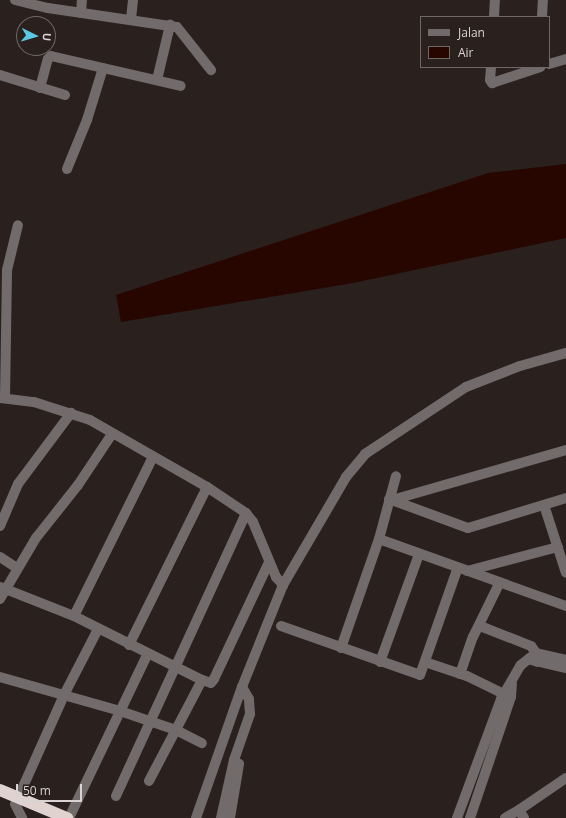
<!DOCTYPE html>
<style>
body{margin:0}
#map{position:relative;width:566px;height:818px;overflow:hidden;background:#2a211e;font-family:"Open Sans",sans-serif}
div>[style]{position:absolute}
.water>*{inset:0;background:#280600}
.minor>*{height:10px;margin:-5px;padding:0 5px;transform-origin:5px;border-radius:5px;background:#716c6b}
.highway>*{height:12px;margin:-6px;padding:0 6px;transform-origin:6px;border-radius:6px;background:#e0d3cf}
span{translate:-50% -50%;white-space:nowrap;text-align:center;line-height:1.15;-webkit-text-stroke:3.5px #2a211e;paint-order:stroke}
.legend{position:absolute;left:420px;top:16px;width:130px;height:52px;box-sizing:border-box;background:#2a211e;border:1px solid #706866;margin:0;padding:5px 7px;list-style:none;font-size:12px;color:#d9d3d1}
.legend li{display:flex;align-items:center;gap:8px;height:20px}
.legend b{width:20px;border:1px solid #706866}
.north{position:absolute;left:16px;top:16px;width:40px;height:40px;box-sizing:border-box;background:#2a211e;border:1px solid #706866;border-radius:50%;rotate:95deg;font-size:11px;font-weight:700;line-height:16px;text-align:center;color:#d9d3d1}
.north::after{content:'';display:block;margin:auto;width:14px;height:18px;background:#5bc8e6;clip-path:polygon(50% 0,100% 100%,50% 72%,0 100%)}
.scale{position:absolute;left:16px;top:784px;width:66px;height:18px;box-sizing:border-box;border:2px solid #d9d3d1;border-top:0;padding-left:5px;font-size:12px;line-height:14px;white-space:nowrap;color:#d9d3d1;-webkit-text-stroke:3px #2a211e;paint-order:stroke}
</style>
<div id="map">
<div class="water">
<div style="clip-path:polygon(566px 164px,566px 238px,353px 283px,121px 322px,116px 295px,488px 173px)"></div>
</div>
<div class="minor">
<div style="left:15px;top:0;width:34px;rotate:14deg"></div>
<div style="left:48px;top:8px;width:130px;rotate:8.4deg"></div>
<div style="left:177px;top:27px;width:55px;rotate:51.7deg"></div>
<div style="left:81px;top:13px;width:13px;rotate:-86deg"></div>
<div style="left:494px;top:17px;width:17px;rotate:-87deg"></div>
<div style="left:542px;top:17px;width:17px;rotate:-87deg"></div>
<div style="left:131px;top:19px;width:19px;rotate:-84deg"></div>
<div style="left:549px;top:64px;width:18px;rotate:-16deg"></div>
<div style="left:491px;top:67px;width:13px;rotate:94deg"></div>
<div style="left:490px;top:80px;width:4px;rotate:56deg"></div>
<div style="left:492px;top:83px;width:51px;rotate:-18.4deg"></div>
<div style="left:0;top:75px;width:68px;rotate:17.1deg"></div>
<div style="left:157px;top:80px;width:57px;rotate:-76.7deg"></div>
<div style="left:40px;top:88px;width:30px;rotate:-75deg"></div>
<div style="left:48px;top:59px;width:4px;rotate:-45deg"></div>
<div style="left:51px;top:56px;width:133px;rotate:13deg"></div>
<div style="left:67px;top:169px;width:53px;rotate:-67.8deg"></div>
<div style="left:87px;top:120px;width:54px;rotate:-72.9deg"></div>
<div style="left:0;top:398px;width:34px;rotate:7deg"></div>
<div style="left:34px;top:402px;width:59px;rotate:17.8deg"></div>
<div style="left:90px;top:420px;width:135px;rotate:29.8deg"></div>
<div style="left:207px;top:487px;width:47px;rotate:33.7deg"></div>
<div style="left:246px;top:513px;width:11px;rotate:52deg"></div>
<div style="left:253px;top:522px;width:60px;rotate:67.3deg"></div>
<div style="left:276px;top:577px;width:11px;rotate:49deg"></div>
<div style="left:5px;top:398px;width:128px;rotate:-89.1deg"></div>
<div style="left:7px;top:270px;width:46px;rotate:-76.3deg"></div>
<div style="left:389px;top:499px;width:84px;rotate:20.2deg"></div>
<div style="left:468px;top:528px;width:102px;rotate:-17deg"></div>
<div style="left:392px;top:500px;width:181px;rotate:-16deg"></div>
<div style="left:544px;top:505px;width:71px;rotate:72.1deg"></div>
<div style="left:0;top:526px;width:46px;rotate:-66.8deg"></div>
<div style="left:18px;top:484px;width:89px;rotate:-53.3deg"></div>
<div style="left:379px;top:539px;width:199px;rotate:19.7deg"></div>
<div style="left:0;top:557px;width:20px;rotate:33deg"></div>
<div style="left:467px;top:571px;width:94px;rotate:-14.8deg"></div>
<div style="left:0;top:587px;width:79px;rotate:21.4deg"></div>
<div style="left:74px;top:616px;width:143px;rotate:26.6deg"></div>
<div style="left:202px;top:680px;width:114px;rotate:117.7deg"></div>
<div style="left:0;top:599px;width:71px;rotate:-59.5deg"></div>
<div style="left:36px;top:538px;width:68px;rotate:-51.6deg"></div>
<div style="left:78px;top:485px;width:61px;rotate:-56.3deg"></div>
<div style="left:74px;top:616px;width:178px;rotate:-63.6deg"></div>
<div style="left:281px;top:626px;width:147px;rotate:19.4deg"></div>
<div style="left:420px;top:675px;width:114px;rotate:-70.6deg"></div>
<div style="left:480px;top:626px;width:55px;rotate:21.4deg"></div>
<div style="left:531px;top:646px;width:9px;rotate:54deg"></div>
<div style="left:536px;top:653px;width:9px;rotate:84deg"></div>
<div style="left:129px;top:645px;width:176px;rotate:-63.7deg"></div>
<div style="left:341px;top:648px;width:115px;rotate:-70.8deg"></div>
<div style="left:379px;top:539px;width:65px;rotate:-74.9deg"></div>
<div style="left:531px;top:660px;width:36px;rotate:13deg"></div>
<div style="left:380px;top:662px;width:115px;rotate:-70.1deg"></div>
<div style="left:425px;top:662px;width:44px;rotate:18.4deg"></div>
<div style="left:467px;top:676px;width:48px;rotate:26deg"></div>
<div style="left:460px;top:674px;width:39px;rotate:-71deg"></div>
<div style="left:473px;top:637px;width:61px;rotate:-63.9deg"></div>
<div style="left:0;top:677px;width:125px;rotate:15.8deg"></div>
<div style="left:120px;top:711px;width:59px;rotate:18.7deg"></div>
<div style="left:176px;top:730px;width:29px;rotate:27deg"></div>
<div style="left:202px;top:680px;width:9px;rotate:18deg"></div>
<div style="left:211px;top:683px;width:5px;rotate:-53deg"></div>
<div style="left:214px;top:679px;width:129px;rotate:-64.8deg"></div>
<div style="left:116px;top:796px;width:311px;rotate:-65.3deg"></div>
<div style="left:18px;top:798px;width:113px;rotate:-65.9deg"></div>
<div style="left:64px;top:695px;width:74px;rotate:-62.7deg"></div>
<div style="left:15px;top:804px;width:16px;rotate:63deg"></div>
<div style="left:69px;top:818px;width:181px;rotate:-64.4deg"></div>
<div style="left:196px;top:818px;width:139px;rotate:-70.7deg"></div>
<div style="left:242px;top:687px;width:110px;rotate:-68.1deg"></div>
<div style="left:283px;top:585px;width:125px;rotate:-59.7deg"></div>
<div style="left:346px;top:477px;width:30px;rotate:-50deg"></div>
<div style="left:365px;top:454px;width:121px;rotate:-33.6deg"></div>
<div style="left:466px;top:387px;width:58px;rotate:-21.3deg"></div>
<div style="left:520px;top:366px;width:48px;rotate:-15.8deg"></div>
<div style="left:221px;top:818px;width:59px;rotate:-77.4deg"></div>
<div style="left:234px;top:760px;width:49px;rotate:-70.8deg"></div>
<div style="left:250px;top:714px;width:15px;rotate:-94deg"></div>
<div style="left:249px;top:699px;width:14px;rotate:-120deg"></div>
<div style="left:230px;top:818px;width:55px;rotate:-80.5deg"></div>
<div style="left:457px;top:818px;width:127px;rotate:-69.7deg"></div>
<div style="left:501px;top:699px;width:39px;rotate:-60deg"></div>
<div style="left:521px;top:665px;width:19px;rotate:-39deg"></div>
<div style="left:536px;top:653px;width:31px;rotate:13deg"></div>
<div style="left:470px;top:818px;width:128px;rotate:-71.3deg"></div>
<div style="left:511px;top:697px;width:13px;rotate:-86deg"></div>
<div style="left:505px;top:818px;width:16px;rotate:-30deg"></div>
<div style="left:524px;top:818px;width:9px;rotate:-122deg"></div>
<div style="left:519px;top:810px;width:57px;rotate:-34.2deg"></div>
</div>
<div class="highway">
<div style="left:0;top:790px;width:73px;rotate:22.7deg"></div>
</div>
<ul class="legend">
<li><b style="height:5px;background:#716c6b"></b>Jalan</li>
<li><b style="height:11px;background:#280600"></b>Air</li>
</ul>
<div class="north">U</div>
<div class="scale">50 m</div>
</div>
